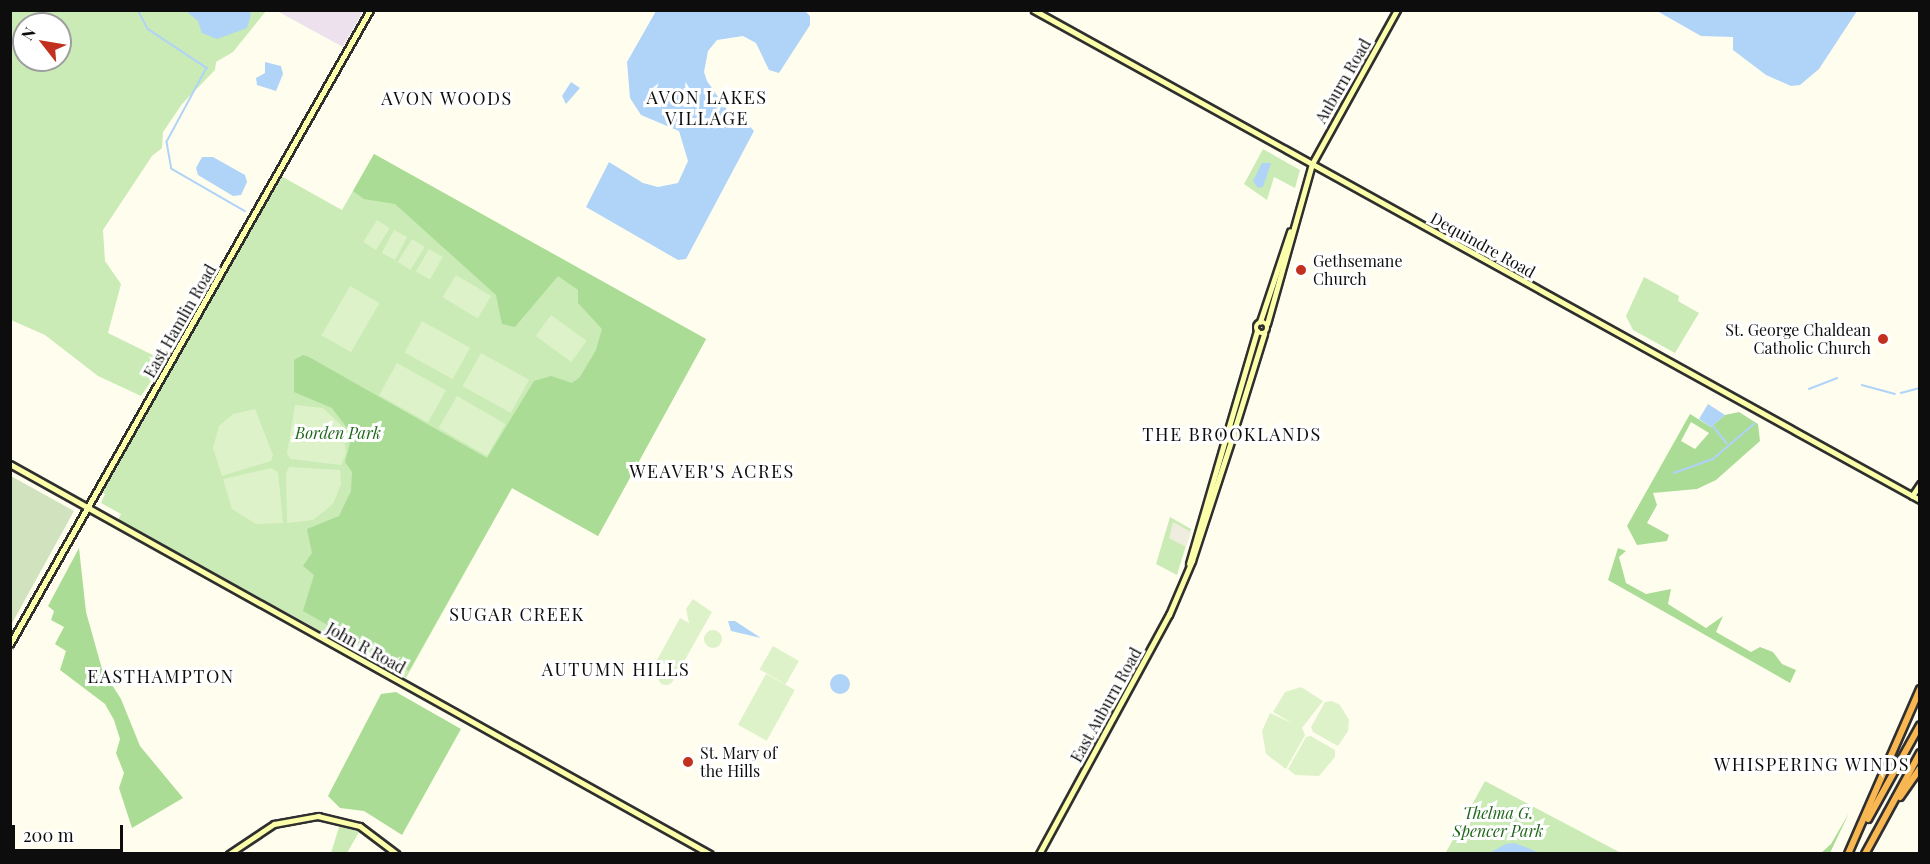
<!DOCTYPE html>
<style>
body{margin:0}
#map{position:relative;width:1930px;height:864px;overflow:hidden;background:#fffeee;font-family:"Playfair Display",serif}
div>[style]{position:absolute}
.industrial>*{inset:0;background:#ece1ec}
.green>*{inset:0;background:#caebb6}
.forest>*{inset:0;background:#aadc95}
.cemetery>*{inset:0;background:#d1e2be}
.pitch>*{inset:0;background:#ddf2c8;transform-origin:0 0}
.round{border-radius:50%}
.plaza>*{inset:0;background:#efeddd}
.water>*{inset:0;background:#b0d3f8}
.stream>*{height:1.5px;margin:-0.75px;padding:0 0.75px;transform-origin:0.75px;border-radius:0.75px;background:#b0d3f8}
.roads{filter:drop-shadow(2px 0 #2f2f2f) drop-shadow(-2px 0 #2f2f2f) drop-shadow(0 2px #2f2f2f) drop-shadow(0 -2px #2f2f2f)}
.secondary>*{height:4.5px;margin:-2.25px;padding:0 2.25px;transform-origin:2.25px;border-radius:2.25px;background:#fcffa9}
.secondary>.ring{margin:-2.25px;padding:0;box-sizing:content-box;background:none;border:4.5px solid #fcffa9;border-radius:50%}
.highway>*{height:6px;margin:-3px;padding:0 3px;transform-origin:3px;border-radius:3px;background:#f9b752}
.dots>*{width:16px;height:16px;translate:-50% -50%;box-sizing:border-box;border:3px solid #fff;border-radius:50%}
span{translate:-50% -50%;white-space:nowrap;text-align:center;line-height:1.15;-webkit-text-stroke:6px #fff;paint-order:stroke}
.street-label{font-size:16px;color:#0d0d0d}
.poi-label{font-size:16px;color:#0d0d0d}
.left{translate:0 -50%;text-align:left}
.right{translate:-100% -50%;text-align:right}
.park-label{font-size:16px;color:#20671b;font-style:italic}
.neighbourhood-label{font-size:18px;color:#0d0d0d;letter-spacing:1.5px}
.frame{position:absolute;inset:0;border:12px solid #0d0d0d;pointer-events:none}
.north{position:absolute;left:12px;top:12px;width:60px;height:60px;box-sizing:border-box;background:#fff;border:2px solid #9e9e9e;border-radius:50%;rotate:301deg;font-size:16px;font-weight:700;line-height:24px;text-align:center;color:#0d0d0d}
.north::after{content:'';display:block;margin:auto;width:21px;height:27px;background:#c23020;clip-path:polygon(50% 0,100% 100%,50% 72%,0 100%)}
.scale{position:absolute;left:12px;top:825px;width:111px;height:27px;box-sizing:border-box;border:3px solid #0d0d0d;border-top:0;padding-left:8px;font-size:18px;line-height:21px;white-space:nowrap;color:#0d0d0d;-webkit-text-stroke:4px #fff;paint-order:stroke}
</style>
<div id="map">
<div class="industrial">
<div style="clip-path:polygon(277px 11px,363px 11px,343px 47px)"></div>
</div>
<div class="green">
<div style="clip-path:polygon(evenodd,11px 11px,266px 11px,233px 52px,216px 62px,215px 70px,182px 104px,163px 132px,162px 148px,152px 156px,103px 230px,105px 261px,121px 284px,108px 333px,165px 361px,141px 396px,98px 376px,45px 335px,11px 320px,11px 11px,24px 24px,60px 24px,60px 60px,24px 60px,24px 24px)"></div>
<div style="clip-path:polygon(1263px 149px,1300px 170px,1295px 188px,1274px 177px,1267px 200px,1244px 184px)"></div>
<div style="clip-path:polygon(374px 154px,706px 339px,598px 536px,512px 488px,406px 678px,118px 520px,121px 514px,101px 503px,105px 494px,100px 491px,281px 176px,342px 210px)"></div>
<div style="clip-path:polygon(1644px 277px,1679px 296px,1678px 301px,1699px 313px,1675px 353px,1633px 330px,1626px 316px)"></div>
<div style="clip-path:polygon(1170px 517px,1191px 529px,1177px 575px,1156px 564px)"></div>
<div style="clip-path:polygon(1485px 781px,1621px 853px,1445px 854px)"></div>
<div style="clip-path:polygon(340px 824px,359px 832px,347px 853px,331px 853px)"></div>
</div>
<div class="forest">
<div style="clip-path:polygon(374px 154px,706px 339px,598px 536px,512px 488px,409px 671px,303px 611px,314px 575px,303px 566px,312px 553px,307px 529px,339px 516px,351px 491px,352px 472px,345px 462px,350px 443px,347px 428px,332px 408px,294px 392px,294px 360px,303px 355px,309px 357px,487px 458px,534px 381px,551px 376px,572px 383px,580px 377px,596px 350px,602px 329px,578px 303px,578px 290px,558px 276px,515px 327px,502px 324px,496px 295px,395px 204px,364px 199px,353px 191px)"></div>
<div style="clip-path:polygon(evenodd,1739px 412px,1758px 424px,1760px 441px,1716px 480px,1697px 489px,1653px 493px,1657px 505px,1647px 523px,1669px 535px,1667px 541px,1637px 545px,1627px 526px,1690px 414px,1711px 427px,1725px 415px,1739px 412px,1691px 422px,1709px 433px,1695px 449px,1681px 441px,1691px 422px)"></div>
<div style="clip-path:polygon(79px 548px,86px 612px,102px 669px,121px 699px,140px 746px,183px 798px,132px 828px,119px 788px,124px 773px,116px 753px,120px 739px,114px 720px,105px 704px,60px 670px,66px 651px,55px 644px,64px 627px,51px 620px,54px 611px,48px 606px)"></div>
<div style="clip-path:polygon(1618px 548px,1626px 551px,1619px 557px,1626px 583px,1646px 594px,1671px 589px,1668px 604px,1706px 628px,1723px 616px,1716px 632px,1751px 652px,1760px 647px,1773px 652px,1782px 664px,1796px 670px,1790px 683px,1608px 580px)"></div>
<div style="clip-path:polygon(396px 692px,461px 729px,402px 835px,364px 811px,340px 808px,328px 796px,381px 694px)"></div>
<div style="clip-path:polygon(1849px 813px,1830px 853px,1821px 853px,1831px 844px)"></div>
</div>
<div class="cemetery">
<div style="clip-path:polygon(11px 476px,74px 511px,11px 625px)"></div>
</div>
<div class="pitch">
<div style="left:377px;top:220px;width:15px;height:26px;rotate:32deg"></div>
<div style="left:394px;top:230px;width:15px;height:26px;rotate:28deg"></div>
<div style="left:412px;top:239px;width:15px;height:27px;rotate:32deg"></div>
<div style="left:429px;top:249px;width:16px;height:26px;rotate:30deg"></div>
<div style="left:456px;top:275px;width:41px;height:26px;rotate:31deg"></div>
<div style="left:350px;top:286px;width:34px;height:57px;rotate:30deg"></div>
<div style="left:551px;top:315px;width:44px;height:26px;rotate:36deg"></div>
<div style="left:422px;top:321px;width:55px;height:36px;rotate:29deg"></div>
<div style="left:481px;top:353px;width:55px;height:38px;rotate:29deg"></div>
<div style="left:397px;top:363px;width:56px;height:37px;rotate:29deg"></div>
<div style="left:457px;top:396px;width:56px;height:37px;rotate:30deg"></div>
<div style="clip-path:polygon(295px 405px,323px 408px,342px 426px,346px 453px,341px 465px,291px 459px,287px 454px)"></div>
<div style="clip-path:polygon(255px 409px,273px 455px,271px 461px,222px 476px,213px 448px,219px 426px,233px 414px)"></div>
<div style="clip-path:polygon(289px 467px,340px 470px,341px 484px,333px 504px,313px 520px,287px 523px,286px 473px)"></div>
<div style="clip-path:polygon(271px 468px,278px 472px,283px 523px,256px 524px,232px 509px,223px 479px)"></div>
<div style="clip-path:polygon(693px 599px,712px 612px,678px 672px,657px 660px,680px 618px,689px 623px,686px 609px)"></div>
<div class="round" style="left:704px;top:630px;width:18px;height:18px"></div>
<div style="left:773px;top:646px;width:30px;height:27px;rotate:30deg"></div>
<div class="round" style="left:658px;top:669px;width:16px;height:16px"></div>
<div style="left:766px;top:674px;width:33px;height:58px;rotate:29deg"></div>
<div style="clip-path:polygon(1301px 687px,1323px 701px,1302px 728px,1305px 735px,1286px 769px,1266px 754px,1262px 731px,1270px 713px,1292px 723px,1273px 712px,1285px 692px)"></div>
<div style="clip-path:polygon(1332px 701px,1340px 705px,1349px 720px,1348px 731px,1338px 746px,1313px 732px,1311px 727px,1325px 702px)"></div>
<div style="clip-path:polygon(1311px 736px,1335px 750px,1335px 757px,1319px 776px,1295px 775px,1288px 769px,1306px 737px)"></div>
</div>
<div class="plaza">
<div style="clip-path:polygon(1173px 522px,1191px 532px,1186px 547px,1169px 538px)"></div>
</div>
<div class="water">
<div style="clip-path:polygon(186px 11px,250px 11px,251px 15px,247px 28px,217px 39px,202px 33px,198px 21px)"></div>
<div style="clip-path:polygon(805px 11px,810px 16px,810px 25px,779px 73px,769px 70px,756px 43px,743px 36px,717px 40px,708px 51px,704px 72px,707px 81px,732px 117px,745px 121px,754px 131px,686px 259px,678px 260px,586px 207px,609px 162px,643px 183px,658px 187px,678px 183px,688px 161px,679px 131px,641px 115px,630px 98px,627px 62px,656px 11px)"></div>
<div style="clip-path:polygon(1657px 11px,1857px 11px,1819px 69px,1800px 85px,1791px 86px,1766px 75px,1733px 50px,1733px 37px,1701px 36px)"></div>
<div style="clip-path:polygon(265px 62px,281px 66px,283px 74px,276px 91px,257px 85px,256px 78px,265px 73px)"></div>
<div style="clip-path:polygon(571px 82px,580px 88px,566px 104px,562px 96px)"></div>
<div style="clip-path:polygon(202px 157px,213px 157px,245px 175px,247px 182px,241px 195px,233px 196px,198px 175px,196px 168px)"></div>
<div style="clip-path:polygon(1262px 163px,1271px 163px,1263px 187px,1258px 188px,1253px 181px)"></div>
<div style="clip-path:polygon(1708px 404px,1725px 415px,1711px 427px,1699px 419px)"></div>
<div style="clip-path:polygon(728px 621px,735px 621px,761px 638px,731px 631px)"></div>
<div class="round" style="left:830px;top:674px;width:20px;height:20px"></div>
<div style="clip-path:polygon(1515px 843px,1540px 853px,1489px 853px,1506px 844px)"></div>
</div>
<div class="stream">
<div style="left:138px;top:10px;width:21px;rotate:62deg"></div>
<div style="left:148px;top:29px;width:71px;rotate:33.5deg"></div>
<div style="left:207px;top:68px;width:84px;rotate:118.4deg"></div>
<div style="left:167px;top:142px;width:27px;rotate:80deg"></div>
<div style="left:172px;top:169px;width:84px;rotate:29.9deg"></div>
<div style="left:1862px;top:385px;width:34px;rotate:15deg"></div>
<div style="left:1809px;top:389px;width:30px;rotate:-21deg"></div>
<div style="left:1901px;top:393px;width:20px;rotate:-15deg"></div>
<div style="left:1713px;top:426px;width:22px;rotate:51deg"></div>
<div style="left:1674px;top:473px;width:41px;rotate:-19.7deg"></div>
<div style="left:1713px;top:459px;width:54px;rotate:-40.5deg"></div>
</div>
<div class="roads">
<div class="secondary">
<div style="left:1034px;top:10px;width:1012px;rotate:28.94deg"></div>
<div class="ring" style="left:1256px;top:322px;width:7.5px;height:7.5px"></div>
<div style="left:1260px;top:322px;width:95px;rotate:-71.6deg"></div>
<div style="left:1267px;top:324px;width:166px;rotate:-74.3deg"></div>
<div style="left:1312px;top:164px;width:176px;rotate:-61.1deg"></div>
<div class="ring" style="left:1224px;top:430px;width:7.5px;height:7.5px"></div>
<div style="left:1228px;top:430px;width:103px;rotate:-73.7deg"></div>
<div style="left:1234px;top:431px;width:102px;rotate:-72.8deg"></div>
<div style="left:10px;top:464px;width:801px;rotate:29.12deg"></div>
<div style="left:1912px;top:496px;width:14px;rotate:-56deg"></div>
<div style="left:1189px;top:564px;width:129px;rotate:-73.8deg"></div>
<div style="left:10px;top:644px;width:729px;rotate:-60.41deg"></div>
<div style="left:229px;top:854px;width:54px;rotate:-33.7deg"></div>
<div style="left:274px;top:824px;width:45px;rotate:-10.3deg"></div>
<div style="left:318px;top:816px;width:43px;rotate:13.4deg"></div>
<div style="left:360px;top:826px;width:46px;rotate:37.1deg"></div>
<div style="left:1039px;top:854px;width:272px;rotate:-61.5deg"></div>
<div style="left:1169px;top:615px;width:59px;rotate:-66.9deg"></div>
<div style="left:1192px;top:561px;width:125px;rotate:-71.9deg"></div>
</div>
<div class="highway">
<div style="left:1900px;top:797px;width:35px;rotate:-55deg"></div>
<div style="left:1868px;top:819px;width:107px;rotate:-61deg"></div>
<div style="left:1848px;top:854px;width:180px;rotate:-66.4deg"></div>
<div style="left:1865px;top:854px;width:115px;rotate:-61.4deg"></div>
</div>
</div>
<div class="dots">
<div style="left:1301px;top:270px;background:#c23020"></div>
<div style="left:1883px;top:339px;background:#c23020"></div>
<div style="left:688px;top:762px;background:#c23020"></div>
</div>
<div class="street-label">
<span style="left:1343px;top:81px;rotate:-60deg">Auburn Road</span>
<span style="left:1483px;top:245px;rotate:29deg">Dequindre Road</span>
<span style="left:180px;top:321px;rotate:-60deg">East Hamlin Road</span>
<span style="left:366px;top:648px;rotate:29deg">John R Road</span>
<span style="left:1106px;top:705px;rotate:-61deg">East Auburn Road</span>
</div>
<div class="poi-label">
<span class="left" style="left:1313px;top:270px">Gethsemane<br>Church</span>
<span class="right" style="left:1871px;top:339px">St. George Chaldean<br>Catholic Church</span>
<span class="left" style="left:700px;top:762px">St. Mary of<br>the Hills</span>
</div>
<div class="park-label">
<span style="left:338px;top:433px">Borden Park</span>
<span style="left:1498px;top:822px">Thelma G.<br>Spencer Park</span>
</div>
<div class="neighbourhood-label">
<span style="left:447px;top:98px">AVON WOODS</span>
<span style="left:707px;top:108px">AVON LAKES<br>VILLAGE</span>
<span style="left:1232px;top:434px">THE BROOKLANDS</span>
<span style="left:712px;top:471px">WEAVER'S ACRES</span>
<span style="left:517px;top:614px">SUGAR CREEK</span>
<span style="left:616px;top:669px">AUTUMN HILLS</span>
<span style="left:161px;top:676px">EASTHAMPTON</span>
<span style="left:1812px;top:764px">WHISPERING WINDS</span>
</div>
<div class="frame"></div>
<div class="north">N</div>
<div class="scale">200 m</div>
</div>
